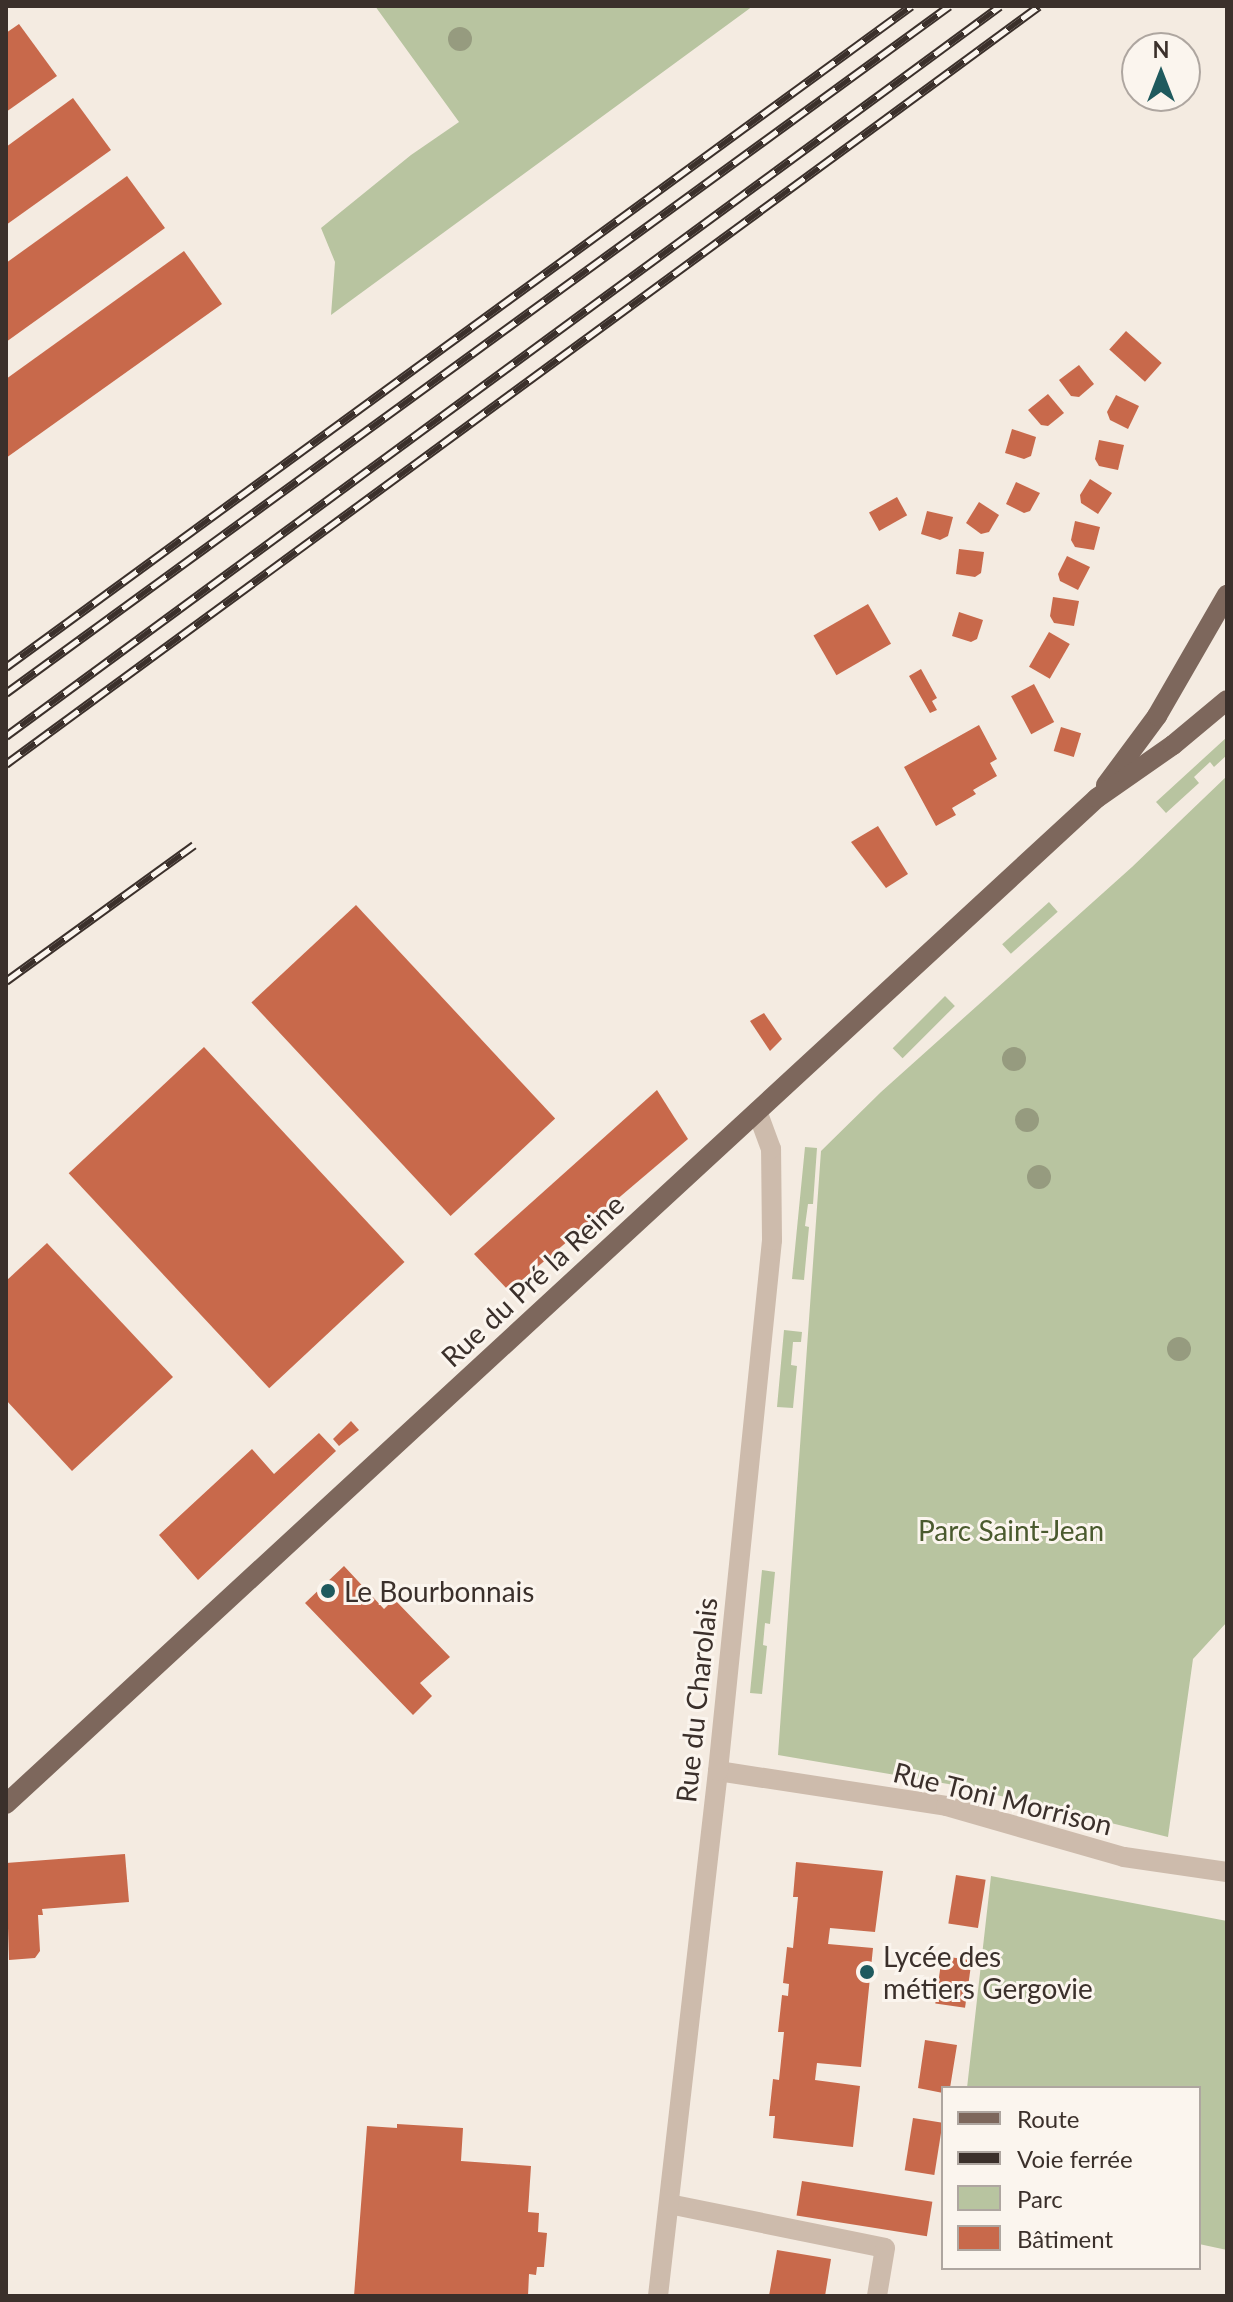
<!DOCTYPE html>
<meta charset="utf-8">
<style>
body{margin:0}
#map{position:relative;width:1233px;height:2302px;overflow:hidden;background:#f4ebe1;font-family:Lato,sans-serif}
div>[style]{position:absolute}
.green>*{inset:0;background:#b8c4a0;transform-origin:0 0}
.building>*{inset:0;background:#c8694b;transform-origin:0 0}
.minor>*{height:20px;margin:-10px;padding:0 10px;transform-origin:10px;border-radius:10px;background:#cdbbac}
.major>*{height:20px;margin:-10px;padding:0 10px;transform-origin:10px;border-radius:10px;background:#7d675c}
.rail>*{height:9px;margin-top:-4.5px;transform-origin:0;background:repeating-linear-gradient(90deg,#fbf5ee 0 18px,#3b302b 0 36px);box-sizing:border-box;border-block:2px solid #3b302b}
.trees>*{width:24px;height:24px;margin:-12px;border-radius:50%;background:#969b7f}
.dots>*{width:22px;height:22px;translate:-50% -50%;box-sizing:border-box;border:4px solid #fbf5ee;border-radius:50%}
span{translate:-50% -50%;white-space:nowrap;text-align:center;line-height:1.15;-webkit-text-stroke:6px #fbf5ee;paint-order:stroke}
.street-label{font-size:28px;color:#3b302b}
.park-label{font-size:28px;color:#4a5a2e}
.poi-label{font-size:28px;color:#3b302b}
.left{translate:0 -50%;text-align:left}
.frame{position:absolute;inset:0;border:8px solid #3b302b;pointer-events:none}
.legend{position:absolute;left:941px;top:2086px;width:260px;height:184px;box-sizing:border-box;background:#fbf5ee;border:2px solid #aea6a0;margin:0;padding:10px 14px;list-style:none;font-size:24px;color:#3b302b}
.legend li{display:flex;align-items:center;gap:16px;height:40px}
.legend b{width:40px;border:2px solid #aea6a0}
.north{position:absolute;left:1121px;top:32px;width:80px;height:80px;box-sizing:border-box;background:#fbf5ee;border:2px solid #aea6a0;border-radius:50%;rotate:0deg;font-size:22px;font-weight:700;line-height:32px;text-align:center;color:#3b302b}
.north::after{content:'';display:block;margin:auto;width:28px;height:36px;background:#1f5a5e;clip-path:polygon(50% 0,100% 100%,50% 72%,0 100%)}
</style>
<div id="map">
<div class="green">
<div style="clip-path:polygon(375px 6px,753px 6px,331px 315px,335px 262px,321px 228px,411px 155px,459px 122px)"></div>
<div style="clip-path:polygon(1227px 737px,1227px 755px,1214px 767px,1210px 762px,1194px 777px,1199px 783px,1166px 813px,1156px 802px)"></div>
<div style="clip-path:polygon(1227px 776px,1227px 1622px,1193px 1659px,1168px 1837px,960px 1786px,778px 1755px,821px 1151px,881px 1092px,1132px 867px)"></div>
<div style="left:1049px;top:902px;width:13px;height:63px;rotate:48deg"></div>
<div style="left:945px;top:996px;width:14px;height:74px;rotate:45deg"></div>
<div style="clip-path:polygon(805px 1147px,817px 1148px,813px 1204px,808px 1204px,805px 1226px,809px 1227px,804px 1280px,792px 1279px)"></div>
<div style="clip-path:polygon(784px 1330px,802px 1332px,801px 1342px,793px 1342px,791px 1365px,797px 1366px,793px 1408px,777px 1407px)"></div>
<div style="clip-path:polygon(762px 1570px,775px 1572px,770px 1624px,765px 1623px,763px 1645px,767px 1646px,762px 1694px,750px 1693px)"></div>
<div style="clip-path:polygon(991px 1876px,1227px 1921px,1227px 2250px,1199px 2244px,1199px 2088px,967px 2088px)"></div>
</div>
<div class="building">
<div style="clip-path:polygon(19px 24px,57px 76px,6px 112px,6px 33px)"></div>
<div style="clip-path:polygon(73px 98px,111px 150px,6px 225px,6px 147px)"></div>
<div style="clip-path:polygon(127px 176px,165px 228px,6px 342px,6px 263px)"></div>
<div style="clip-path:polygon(184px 251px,222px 304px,6px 458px,6px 379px)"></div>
<div style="left:1126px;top:331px;width:48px;height:25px;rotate:42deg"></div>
<div style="clip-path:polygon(1079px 365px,1094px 384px,1079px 397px,1071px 396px,1059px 380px)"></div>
<div style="clip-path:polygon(1048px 394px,1064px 413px,1048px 426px,1041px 425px,1028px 410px)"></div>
<div style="clip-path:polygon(1116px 395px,1139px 406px,1128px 429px,1110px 420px,1107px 412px)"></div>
<div style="clip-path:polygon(1012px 429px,1036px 437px,1031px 456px,1024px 459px,1005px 453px)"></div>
<div style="clip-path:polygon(1099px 440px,1124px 445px,1118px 470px,1099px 466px,1095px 459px)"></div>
<div style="clip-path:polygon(1090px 479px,1112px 493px,1098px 514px,1081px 503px,1080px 495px)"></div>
<div style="clip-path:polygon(1016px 482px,1040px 493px,1030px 511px,1024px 513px,1006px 504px)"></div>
<div style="left:897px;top:497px;width:21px;height:32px;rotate:61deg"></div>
<div style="clip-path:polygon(979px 502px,999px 515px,989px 532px,981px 534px,966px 523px)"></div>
<div style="clip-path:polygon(927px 511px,953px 517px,948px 536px,940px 540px,921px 534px)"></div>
<div style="clip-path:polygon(1075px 521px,1100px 527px,1094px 550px,1075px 547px,1071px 540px)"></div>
<div style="clip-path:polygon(959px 549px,984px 552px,981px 573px,975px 577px,956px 574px)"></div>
<div style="clip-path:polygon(1067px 556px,1090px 567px,1078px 590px,1060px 581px,1058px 574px)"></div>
<div style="clip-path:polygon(1053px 597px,1079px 601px,1074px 626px,1054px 623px,1050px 616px)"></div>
<div style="left:868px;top:604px;width:46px;height:63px;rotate:60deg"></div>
<div style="clip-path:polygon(959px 612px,983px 620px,977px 639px,971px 642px,952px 636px)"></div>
<div style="left:1049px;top:632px;width:24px;height:40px;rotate:30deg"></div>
<div style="clip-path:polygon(921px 669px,937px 698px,932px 701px,937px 710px,930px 713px,909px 676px)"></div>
<div style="left:1034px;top:684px;width:43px;height:26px;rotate:62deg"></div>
<div style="clip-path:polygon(979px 725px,997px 759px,990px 763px,997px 776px,973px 790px,976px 794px,952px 808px,956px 815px,936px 826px,904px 767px)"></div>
<div style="left:1061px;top:727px;width:21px;height:25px;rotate:17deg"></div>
<div style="clip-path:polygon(878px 826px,908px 874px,886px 888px,851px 842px)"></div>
<div style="left:356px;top:905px;width:292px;height:143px;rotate:47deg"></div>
<div style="clip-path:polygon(764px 1013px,782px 1039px,770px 1051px,750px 1021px)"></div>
<div style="left:204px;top:1047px;width:294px;height:185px;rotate:47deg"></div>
<div style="clip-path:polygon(657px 1090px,688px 1139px,509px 1291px,474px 1254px)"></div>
<div style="clip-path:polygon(47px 1243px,173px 1377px,72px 1471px,6px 1400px,6px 1281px)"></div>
<div style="clip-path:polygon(351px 1421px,359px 1430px,339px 1446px,333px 1439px)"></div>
<div style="clip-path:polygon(319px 1433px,336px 1451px,198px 1580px,159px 1535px,252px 1449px,274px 1474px)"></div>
<div style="clip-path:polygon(344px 1566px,384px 1609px,394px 1599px,450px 1657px,420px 1683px,432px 1696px,413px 1715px,305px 1603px)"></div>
<div style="clip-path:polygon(125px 1854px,129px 1902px,42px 1909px,43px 1915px,38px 1915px,40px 1951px,35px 1958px,9px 1960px,6px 1863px)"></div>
<div style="clip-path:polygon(796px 1862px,883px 1871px,875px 1932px,830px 1928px,828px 1944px,873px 1948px,861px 2067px,817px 2063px,815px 2080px,860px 2086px,853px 2147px,773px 2138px,775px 2116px,769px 2116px,773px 2079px,779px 2080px,784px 2032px,778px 2032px,782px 1995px,788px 1996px,789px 1984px,783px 1983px,787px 1947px,793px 1948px,798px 1897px,793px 1897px)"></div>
<div style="left:956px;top:1875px;width:30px;height:49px;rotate:9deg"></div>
<div style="left:942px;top:1956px;width:30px;height:48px;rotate:8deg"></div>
<div style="clip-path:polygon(925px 2040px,957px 2045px,950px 2088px,943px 2088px,943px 2093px,918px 2088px)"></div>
<div style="left:913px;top:2118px;width:30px;height:53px;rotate:9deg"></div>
<div style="clip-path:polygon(397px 2124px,463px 2128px,461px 2161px,531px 2166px,528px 2212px,539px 2213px,538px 2232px,547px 2233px,544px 2267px,537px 2267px,536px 2275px,529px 2274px,528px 2296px,354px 2296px,367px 2126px,397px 2128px)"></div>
<div style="left:802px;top:2181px;width:132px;height:35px;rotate:9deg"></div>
<div style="clip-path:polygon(777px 2250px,831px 2259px,825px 2296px,769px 2296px)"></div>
</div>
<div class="minor">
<div style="left:718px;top:1771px;width:231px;rotate:8.7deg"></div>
<div style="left:946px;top:1806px;width:185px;rotate:16deg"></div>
<div style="left:1124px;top:1857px;width:104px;rotate:8.3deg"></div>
<div style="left:669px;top:2204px;width:220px;rotate:11.5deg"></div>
<div style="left:885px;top:2248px;width:49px;rotate:99.5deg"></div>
<div style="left:658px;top:2296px;width:528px;rotate:-83.48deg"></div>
<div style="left:718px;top:1771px;width:534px;rotate:-84.19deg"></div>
<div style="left:772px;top:1240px;width:91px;rotate:-90.6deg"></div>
<div style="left:771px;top:1149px;width:40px;rotate:-110.2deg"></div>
</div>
<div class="major">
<div style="left:1106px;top:785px;width:86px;rotate:-53.5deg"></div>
<div style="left:1157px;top:716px;width:140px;rotate:-60deg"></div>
<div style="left:6px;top:1804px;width:1484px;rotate:-42.68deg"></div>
<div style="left:1097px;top:798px;width:93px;rotate:-34.9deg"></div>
<div style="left:1173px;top:745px;width:70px;rotate:-39.8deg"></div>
</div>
<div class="rail">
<div style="left:6px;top:667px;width:1121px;rotate:-36.14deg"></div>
<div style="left:6px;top:693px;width:1167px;rotate:-36.07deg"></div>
<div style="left:6px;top:736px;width:1233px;rotate:-36.29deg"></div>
<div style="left:6px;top:764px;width:1281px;rotate:-36.27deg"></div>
<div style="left:6px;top:981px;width:232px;rotate:-35.9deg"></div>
</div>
<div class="trees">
<div style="left:460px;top:39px"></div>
<div style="left:1014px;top:1059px"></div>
<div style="left:1027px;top:1120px"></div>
<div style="left:1039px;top:1177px"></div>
<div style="left:1179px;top:1349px"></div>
</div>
<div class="dots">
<div style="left:328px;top:1591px;background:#1f5a5e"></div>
<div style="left:867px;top:1972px;background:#1f5a5e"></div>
</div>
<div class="street-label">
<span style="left:532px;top:1280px;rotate:-43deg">Rue du Pré la Reine</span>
<span style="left:696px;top:1700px;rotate:-84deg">Rue du Charolais</span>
<span style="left:1003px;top:1798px;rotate:14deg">Rue Toni Morrison</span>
</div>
<div class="park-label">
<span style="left:1011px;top:1530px">Parc Saint-Jean</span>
</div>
<div class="poi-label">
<span class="left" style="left:344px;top:1591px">Le Bourbonnais</span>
<span class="left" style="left:883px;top:1972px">Lycée des<br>métiers Gergovie</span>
</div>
<div class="frame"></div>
<ul class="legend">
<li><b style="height:10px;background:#7d675c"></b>Route</li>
<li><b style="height:10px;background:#3b302b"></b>Voie ferrée</li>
<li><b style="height:22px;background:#b8c4a0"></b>Parc</li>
<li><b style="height:22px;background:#c8694b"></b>Bâtiment</li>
</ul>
<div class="north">N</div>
</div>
